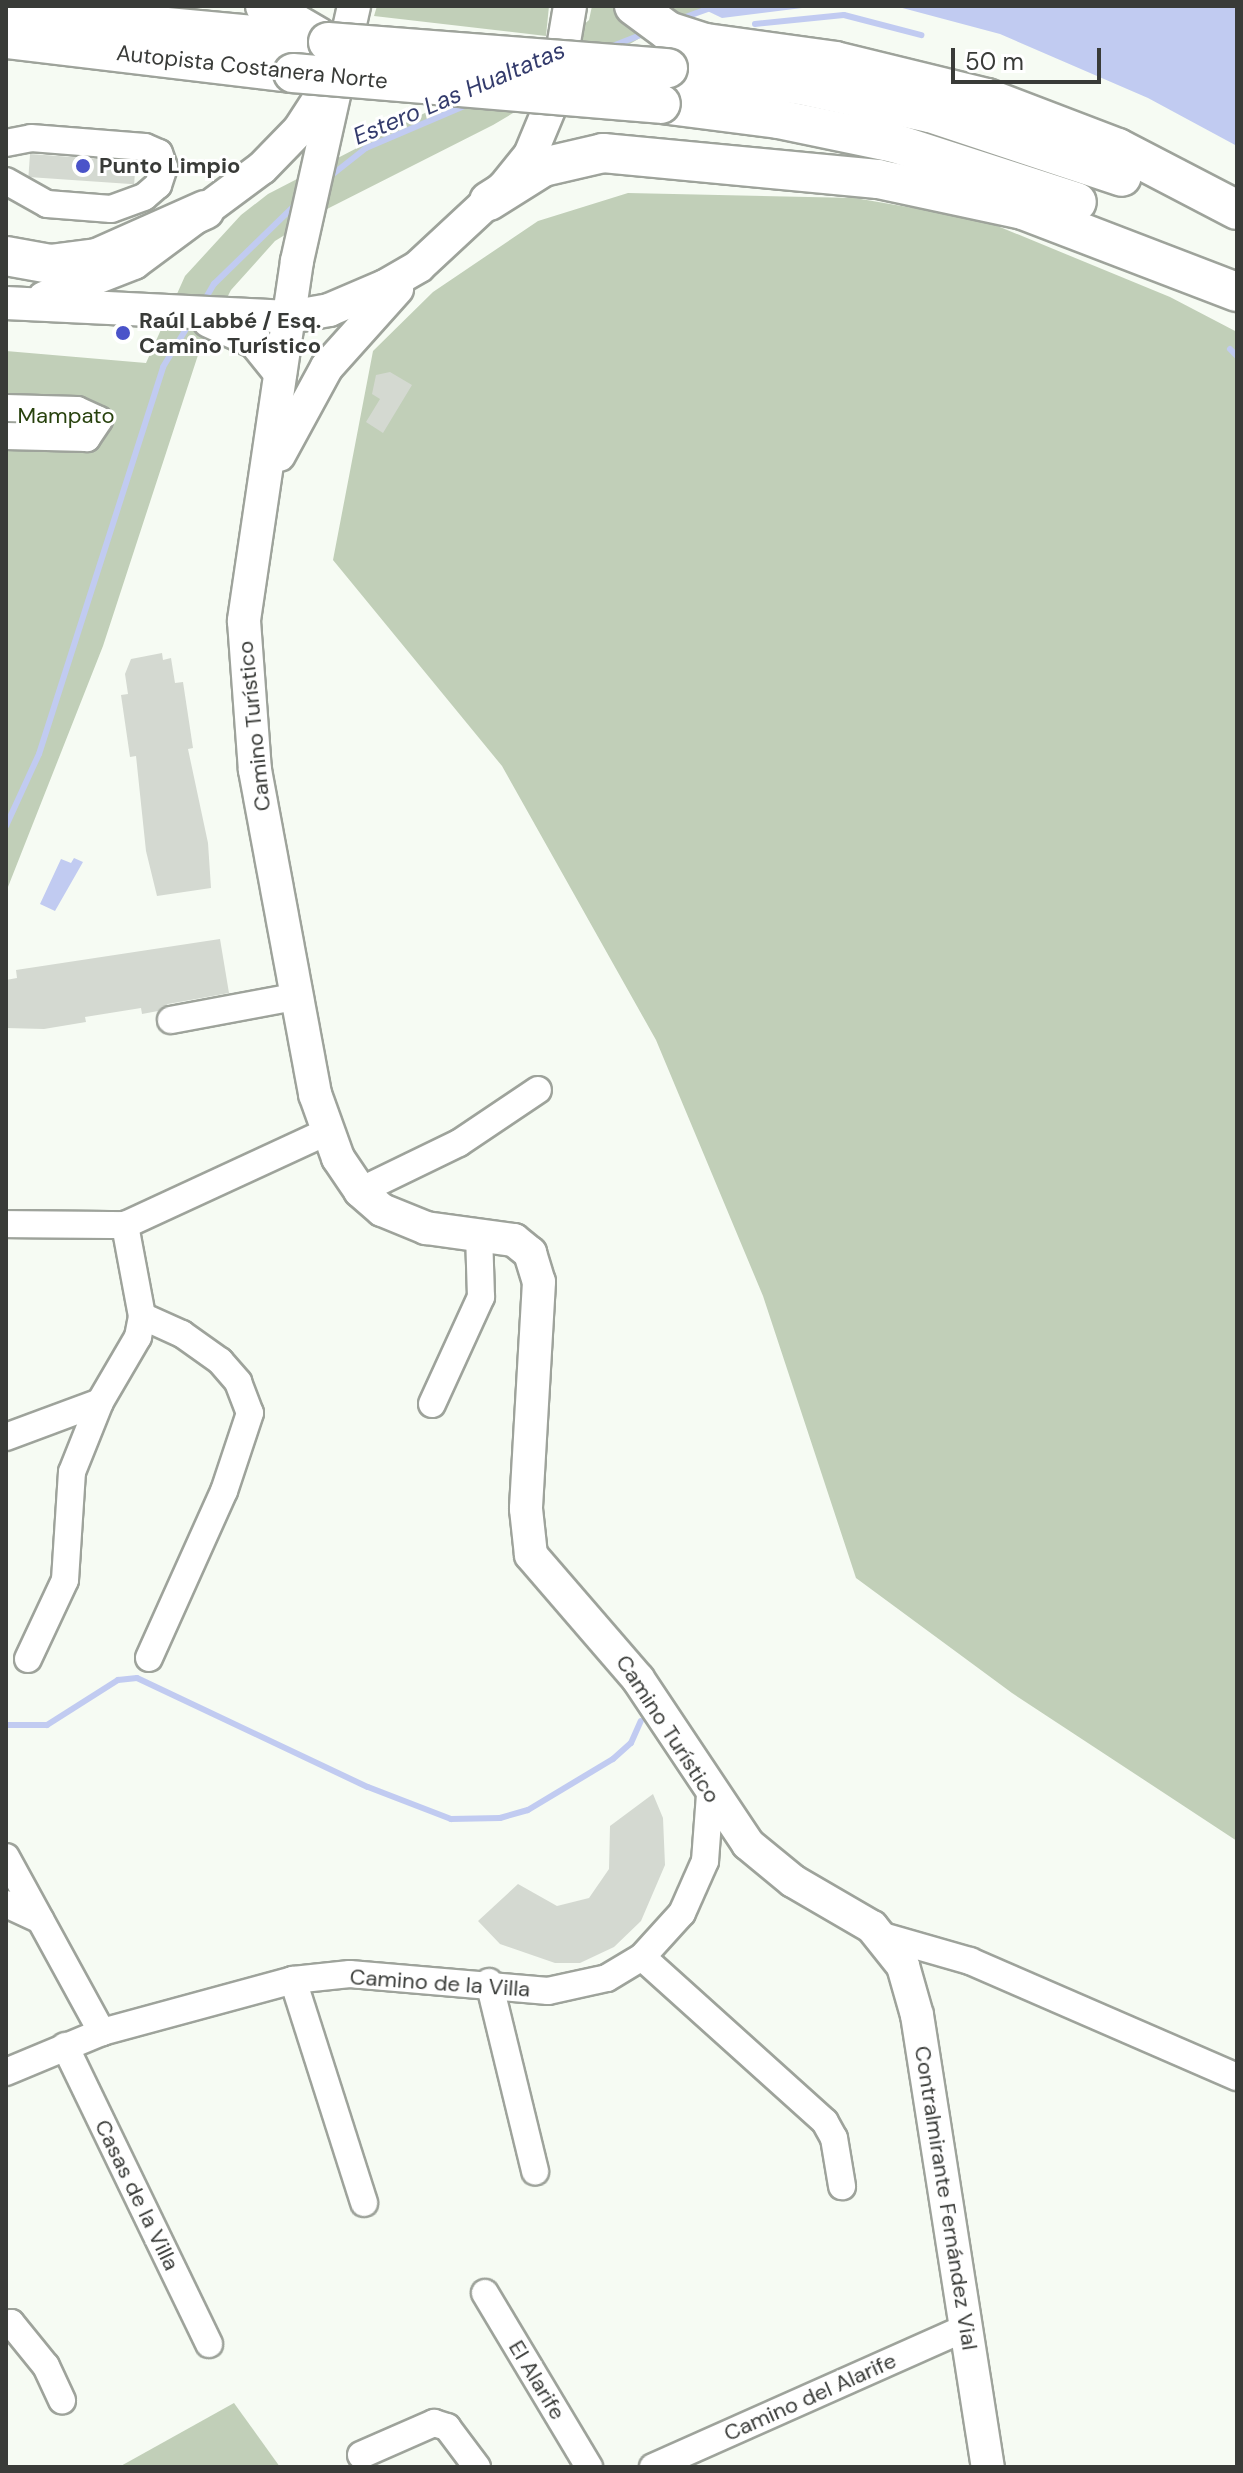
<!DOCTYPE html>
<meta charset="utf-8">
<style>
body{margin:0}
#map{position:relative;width:1243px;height:2473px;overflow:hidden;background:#f6fbf3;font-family:"DM Sans",sans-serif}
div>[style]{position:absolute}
.green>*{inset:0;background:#c1cfb8}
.water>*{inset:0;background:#c1cbf1}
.stream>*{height:6px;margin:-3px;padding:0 3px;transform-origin:3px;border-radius:3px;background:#c1cbf1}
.building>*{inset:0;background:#d4d9d1;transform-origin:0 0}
.roads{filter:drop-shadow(2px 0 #9ea39b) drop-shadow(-2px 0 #9ea39b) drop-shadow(0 2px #9ea39b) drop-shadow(0 -2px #9ea39b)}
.minor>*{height:26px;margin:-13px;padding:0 13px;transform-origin:13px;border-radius:13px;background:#fff}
.major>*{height:32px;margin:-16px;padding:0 16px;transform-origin:16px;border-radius:16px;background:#fff}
.highway>*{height:38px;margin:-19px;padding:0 19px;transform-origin:19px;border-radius:19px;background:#fff}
.bridges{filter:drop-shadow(2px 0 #9ea39b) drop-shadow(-2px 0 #9ea39b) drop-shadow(0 2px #9ea39b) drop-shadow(0 -2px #9ea39b)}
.highway-bridge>*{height:38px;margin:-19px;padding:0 19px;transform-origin:19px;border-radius:19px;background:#fff}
.dots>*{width:22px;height:22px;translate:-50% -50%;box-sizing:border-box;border:4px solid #fff;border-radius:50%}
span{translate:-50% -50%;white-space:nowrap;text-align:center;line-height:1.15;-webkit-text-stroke:6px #fff;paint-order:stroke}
.street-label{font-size:22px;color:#393b38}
.poi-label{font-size:22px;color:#393b38;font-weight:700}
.left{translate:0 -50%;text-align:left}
.park-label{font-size:22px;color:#28420d}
.water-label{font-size:24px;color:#333b6c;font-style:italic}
.frame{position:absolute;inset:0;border:8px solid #393b38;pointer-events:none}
.scale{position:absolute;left:951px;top:48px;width:150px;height:36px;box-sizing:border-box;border:4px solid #393b38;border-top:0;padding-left:10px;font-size:24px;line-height:28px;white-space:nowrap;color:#393b38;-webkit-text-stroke:6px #fff;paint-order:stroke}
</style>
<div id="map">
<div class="green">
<div style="clip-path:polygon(377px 6px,549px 6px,546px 36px,374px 16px)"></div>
<div style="clip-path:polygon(592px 6px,711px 6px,654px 29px,668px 42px,640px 38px,493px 125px,327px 209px,275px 241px,231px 290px,199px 352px,103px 646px,6px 892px,6px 351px,146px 363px,185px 276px,241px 215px,268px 194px,566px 40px,589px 20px)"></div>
<div style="clip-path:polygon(628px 193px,855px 198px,983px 220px,1170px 297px,1237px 332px,1237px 1841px,1012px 1693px,856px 1578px,763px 1296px,656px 1040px,502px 766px,333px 560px,373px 351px,433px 292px,538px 221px)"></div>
<div style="clip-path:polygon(234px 2403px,280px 2467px,119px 2467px)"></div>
</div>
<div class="water">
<div style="clip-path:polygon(697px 6px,818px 6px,722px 18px)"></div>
<div style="clip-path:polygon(895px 6px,1237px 6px,1237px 146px,1148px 98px,1000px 34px)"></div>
<div style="clip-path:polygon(74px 858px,83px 862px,55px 911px,40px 904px,61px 859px,71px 863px)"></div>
</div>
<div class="stream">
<div style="left:680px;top:19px;width:37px;rotate:-20deg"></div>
<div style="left:755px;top:24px;width:89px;rotate:-5.8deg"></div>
<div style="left:844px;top:15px;width:80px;rotate:14.6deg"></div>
<div style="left:610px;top:47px;width:41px;rotate:-21.5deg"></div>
<div style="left:328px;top:178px;width:48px;rotate:-38.3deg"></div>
<div style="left:366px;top:148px;width:112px;rotate:-23.1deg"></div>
<div style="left:204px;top:301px;width:20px;rotate:-60deg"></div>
<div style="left:214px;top:284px;width:117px;rotate:-44.3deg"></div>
<div style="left:1230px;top:349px;width:10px;rotate:45deg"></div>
<div style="left:6px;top:826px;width:79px;rotate:-65.4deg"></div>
<div style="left:39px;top:754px;width:406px;rotate:-72.2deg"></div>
<div style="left:163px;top:367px;width:50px;rotate:-58.8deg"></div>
<div style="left:6px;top:1725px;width:41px"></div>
<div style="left:47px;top:1725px;width:84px;rotate:-32.4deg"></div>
<div style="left:118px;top:1680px;width:19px;rotate:-6deg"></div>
<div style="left:137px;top:1678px;width:255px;rotate:25.3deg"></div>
<div style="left:368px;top:1787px;width:89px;rotate:21.1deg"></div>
<div style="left:451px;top:1819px;width:49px;rotate:-1.2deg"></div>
<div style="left:500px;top:1818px;width:29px;rotate:-16deg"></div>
<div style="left:528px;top:1810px;width:99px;rotate:-31deg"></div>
<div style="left:613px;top:1759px;width:24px;rotate:-42deg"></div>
<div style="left:631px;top:1743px;width:24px;rotate:-66deg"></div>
</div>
<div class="building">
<div style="left:30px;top:154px;width:106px;height:23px;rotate:4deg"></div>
<div style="clip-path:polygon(390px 372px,412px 385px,383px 433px,366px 422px,380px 399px,372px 394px,376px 375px)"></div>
<div style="clip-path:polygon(162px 653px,163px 660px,171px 658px,175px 683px,183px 682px,193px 748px,188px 749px,208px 843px,211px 888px,157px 896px,146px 851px,136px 756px,130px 757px,121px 695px,128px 694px,125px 674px,131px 659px)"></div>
<div style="clip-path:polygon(220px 939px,229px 993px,168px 1004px,158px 1011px,142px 1014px,141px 1008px,85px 1017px,86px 1022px,44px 1029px,6px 1028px,6px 980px,17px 978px,16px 970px)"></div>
<div style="clip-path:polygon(653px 1794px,663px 1818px,665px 1865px,641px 1921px,614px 1947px,580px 1963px,555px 1963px,500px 1944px,478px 1921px,518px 1884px,557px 1906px,589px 1898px,609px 1869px,610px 1826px)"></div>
</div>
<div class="roads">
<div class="minor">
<div style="left:6px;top:143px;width:25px;rotate:-11deg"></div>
<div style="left:31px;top:138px;width:114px;rotate:4.5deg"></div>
<div style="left:145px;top:147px;width:15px;rotate:23deg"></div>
<div style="left:159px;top:153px;width:15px;rotate:70deg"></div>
<div style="left:164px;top:167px;width:19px;rotate:108deg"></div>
<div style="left:158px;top:185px;width:18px;rotate:139deg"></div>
<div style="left:144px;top:197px;width:35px;rotate:160deg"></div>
<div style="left:111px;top:209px;width:64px;rotate:-175.5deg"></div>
<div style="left:47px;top:204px;width:47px;rotate:-150.7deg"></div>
<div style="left:6px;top:408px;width:71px;rotate:1.6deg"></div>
<div style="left:77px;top:410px;width:24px;rotate:24deg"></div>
<div style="left:99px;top:420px;width:22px;rotate:124deg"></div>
<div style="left:87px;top:438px;width:81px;rotate:-178.6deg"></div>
<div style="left:171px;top:1020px;width:125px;rotate:-10.6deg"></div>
<div style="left:360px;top:1191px;width:110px;rotate:-25.9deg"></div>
<div style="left:459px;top:1143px;width:95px;rotate:-33.9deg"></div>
<div style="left:6px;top:1224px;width:119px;rotate:0.5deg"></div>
<div style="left:125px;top:1225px;width:221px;rotate:-24.8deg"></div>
<div style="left:142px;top:1316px;width:44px;rotate:24.2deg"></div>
<div style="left:182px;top:1334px;width:47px;rotate:35.4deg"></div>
<div style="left:220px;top:1361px;width:28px;rotate:49deg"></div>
<div style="left:238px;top:1382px;width:33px;rotate:69deg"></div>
<div style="left:250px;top:1413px;width:82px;rotate:108.4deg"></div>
<div style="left:224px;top:1491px;width:183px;rotate:114.2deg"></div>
<div style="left:432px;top:1404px;width:118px;rotate:-65.4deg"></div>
<div style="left:481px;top:1297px;width:62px;rotate:-91.8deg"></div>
<div style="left:6px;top:1437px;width:100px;rotate:-20.4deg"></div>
<div style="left:28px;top:1659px;width:87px;rotate:-64.9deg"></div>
<div style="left:65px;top:1580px;width:108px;rotate:-86.3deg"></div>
<div style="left:72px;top:1472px;width:75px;rotate:-68.2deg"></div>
<div style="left:100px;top:1402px;width:75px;rotate:-59.7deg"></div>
<div style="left:138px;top:1337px;width:21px;rotate:-79deg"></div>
<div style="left:142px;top:1316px;width:93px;rotate:-100.6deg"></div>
<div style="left:6px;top:1857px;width:200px;rotate:61.3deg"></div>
<div style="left:6px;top:1904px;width:38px;rotate:25deg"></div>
<div style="left:883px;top:1936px;width:91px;rotate:16deg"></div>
<div style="left:970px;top:1961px;width:291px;rotate:23.5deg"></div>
<div style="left:642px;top:1957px;width:246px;rotate:42deg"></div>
<div style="left:825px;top:2122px;width:18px;rotate:61deg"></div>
<div style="left:834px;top:2138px;width:49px;rotate:80.5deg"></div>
<div style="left:293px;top:1980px;width:234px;rotate:72.3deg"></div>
<div style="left:489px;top:1982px;width:195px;rotate:76.3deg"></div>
<div style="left:65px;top:2046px;width:331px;rotate:64.2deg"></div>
<div style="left:6px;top:2072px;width:104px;rotate:-22.6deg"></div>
<div style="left:102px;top:2032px;width:198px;rotate:-15.2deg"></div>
<div style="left:293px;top:1980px;width:57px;rotate:-6deg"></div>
<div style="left:350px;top:1974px;width:199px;rotate:4.9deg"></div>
<div style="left:548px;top:1991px;width:60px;rotate:-12.4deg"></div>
<div style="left:607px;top:1978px;width:41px;rotate:-31deg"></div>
<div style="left:642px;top:1957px;width:59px;rotate:-47.7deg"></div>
<div style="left:682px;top:1913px;width:57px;rotate:-66.1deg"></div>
<div style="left:705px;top:1861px;width:67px;rotate:-85.7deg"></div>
<div style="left:485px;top:2293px;width:203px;rotate:59.1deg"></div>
<div style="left:6px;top:2324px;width:5px;rotate:-11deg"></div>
<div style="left:11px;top:2323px;width:55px;rotate:50.9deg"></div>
<div style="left:46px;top:2366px;width:38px;rotate:65deg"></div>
<div style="left:361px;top:2455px;width:80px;rotate:-23.7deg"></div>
<div style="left:434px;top:2423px;width:14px;rotate:17deg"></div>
<div style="left:447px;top:2427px;width:50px;rotate:53.1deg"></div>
<div style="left:653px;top:2467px;width:344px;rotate:-24deg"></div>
</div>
<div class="major">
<div style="left:354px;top:6px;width:261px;rotate:102.6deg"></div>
<div style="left:297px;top:261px;width:364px;rotate:98.4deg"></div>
<div style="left:244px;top:621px;width:149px;rotate:85.8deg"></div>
<div style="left:255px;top:770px;width:330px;rotate:79.5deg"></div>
<div style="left:315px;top:1094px;width:68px;rotate:70.2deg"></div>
<div style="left:338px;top:1158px;width:40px;rotate:56deg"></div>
<div style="left:360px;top:1191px;width:29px;rotate:41deg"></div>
<div style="left:382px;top:1210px;width:48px;rotate:22.2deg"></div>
<div style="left:426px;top:1228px;width:89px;rotate:7.8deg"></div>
<div style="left:514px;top:1240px;width:21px;rotate:39deg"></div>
<div style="left:530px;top:1253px;width:30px;rotate:73deg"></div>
<div style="left:539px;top:1282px;width:227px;rotate:93.3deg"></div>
<div style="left:526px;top:1509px;width:46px;rotate:83.8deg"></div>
<div style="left:531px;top:1555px;width:164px;rotate:49.2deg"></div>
<div style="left:638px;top:1679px;width:198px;rotate:56.3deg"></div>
<div style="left:748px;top:1844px;width:58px;rotate:39.4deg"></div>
<div style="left:793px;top:1881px;width:91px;rotate:30.2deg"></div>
<div style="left:872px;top:1927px;width:50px;rotate:51.5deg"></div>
<div style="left:903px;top:1966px;width:51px;rotate:74.1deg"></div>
<div style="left:917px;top:2015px;width:458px;rotate:81.1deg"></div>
<div style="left:44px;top:298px;width:97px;rotate:-21.3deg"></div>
<div style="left:134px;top:263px;width:159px;rotate:-36.6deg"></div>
<div style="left:262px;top:168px;width:53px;rotate:-45.8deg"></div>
<div style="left:299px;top:130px;width:57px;rotate:-57.1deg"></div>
<div style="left:6px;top:303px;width:284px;rotate:2.8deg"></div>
<div style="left:290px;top:317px;width:40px;rotate:-10deg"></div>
<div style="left:329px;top:310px;width:61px;rotate:-23.2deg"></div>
<div style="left:385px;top:286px;width:39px;rotate:-30deg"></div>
<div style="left:419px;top:266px;width:116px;rotate:-42.9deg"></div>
<div style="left:504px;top:187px;width:41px;rotate:-50.9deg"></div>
<div style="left:530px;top:155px;width:65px;rotate:-67.4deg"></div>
<div style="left:555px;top:95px;width:90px;rotate:-80.4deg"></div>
<div style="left:209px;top:321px;width:51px;rotate:24.5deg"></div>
<div style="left:255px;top:342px;width:40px;rotate:51deg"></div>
<div style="left:279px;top:455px;width:100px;rotate:-61.4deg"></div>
<div style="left:327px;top:367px;width:105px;rotate:-48.1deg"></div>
</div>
<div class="highway">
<div style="left:265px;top:6px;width:61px;rotate:30.3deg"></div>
<div style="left:634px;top:6px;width:42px;rotate:36.3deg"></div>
<div style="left:668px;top:31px;width:40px;rotate:18deg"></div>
<div style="left:706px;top:43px;width:130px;rotate:7.9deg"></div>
<div style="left:835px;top:61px;width:156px;rotate:13.7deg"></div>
<div style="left:987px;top:98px;width:140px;rotate:20.9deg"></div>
<div style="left:1118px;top:148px;width:134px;rotate:27.5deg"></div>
<div style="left:6px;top:12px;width:323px;rotate:5.3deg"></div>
<div style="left:6px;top:39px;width:289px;rotate:6.8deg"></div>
<div style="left:668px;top:68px;width:133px;rotate:7.3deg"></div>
<div style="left:800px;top:85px;width:133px;rotate:12.2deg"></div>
<div style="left:930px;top:113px;width:202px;rotate:18.4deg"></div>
<div style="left:661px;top:104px;width:118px;rotate:7.3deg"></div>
<div style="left:778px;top:119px;width:118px;rotate:11.7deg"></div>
<div style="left:894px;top:143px;width:192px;rotate:17.9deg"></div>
<div style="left:489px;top:201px;width:64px;rotate:-32.2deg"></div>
<div style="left:543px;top:167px;width:62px;rotate:-13.1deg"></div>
<div style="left:603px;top:153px;width:276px;rotate:5.4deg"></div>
<div style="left:878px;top:179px;width:148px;rotate:12.1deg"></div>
<div style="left:1023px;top:210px;width:229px;rotate:21deg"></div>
<div style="left:6px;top:256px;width:45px;rotate:10.3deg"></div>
<div style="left:50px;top:264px;width:47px;rotate:-7.3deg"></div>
<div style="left:97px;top:258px;width:118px;rotate:-24deg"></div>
</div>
</div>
<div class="bridges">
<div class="highway-bridge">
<div style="left:328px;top:42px;width:341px;rotate:4.4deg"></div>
<div style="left:293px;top:73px;width:369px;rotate:4.8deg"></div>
</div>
</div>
<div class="dots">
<div style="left:83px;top:166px;background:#4a53c9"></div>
<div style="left:123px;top:333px;background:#4a53c9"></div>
</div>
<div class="street-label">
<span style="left:252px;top:67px;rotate:6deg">Autopista Costanera Norte</span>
<span style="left:254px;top:726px;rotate:-96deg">Camino Turístico</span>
<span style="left:668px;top:1729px;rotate:57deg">Camino Turístico</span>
<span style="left:440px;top:1983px;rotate:4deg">Camino de la Villa</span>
<span style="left:137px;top:2195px;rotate:64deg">Casas de la Villa</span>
<span style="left:946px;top:2198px;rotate:81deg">Contralmirante Fernández Vial</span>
<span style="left:537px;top:2380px;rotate:59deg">El Alarife</span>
<span style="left:810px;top:2397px;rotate:-24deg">Camino del Alarife</span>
</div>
<div class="poi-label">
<span class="left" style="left:99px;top:166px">Punto Limpio</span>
<span class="left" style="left:139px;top:333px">Raúl Labbé / Esq.<br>Camino Turístico</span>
</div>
<div class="park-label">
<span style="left:66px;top:416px">Mampato</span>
</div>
<div class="water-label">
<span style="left:459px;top:93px;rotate:-23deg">Estero Las Hualtatas</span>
</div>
<div class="frame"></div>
<div class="scale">50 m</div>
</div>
